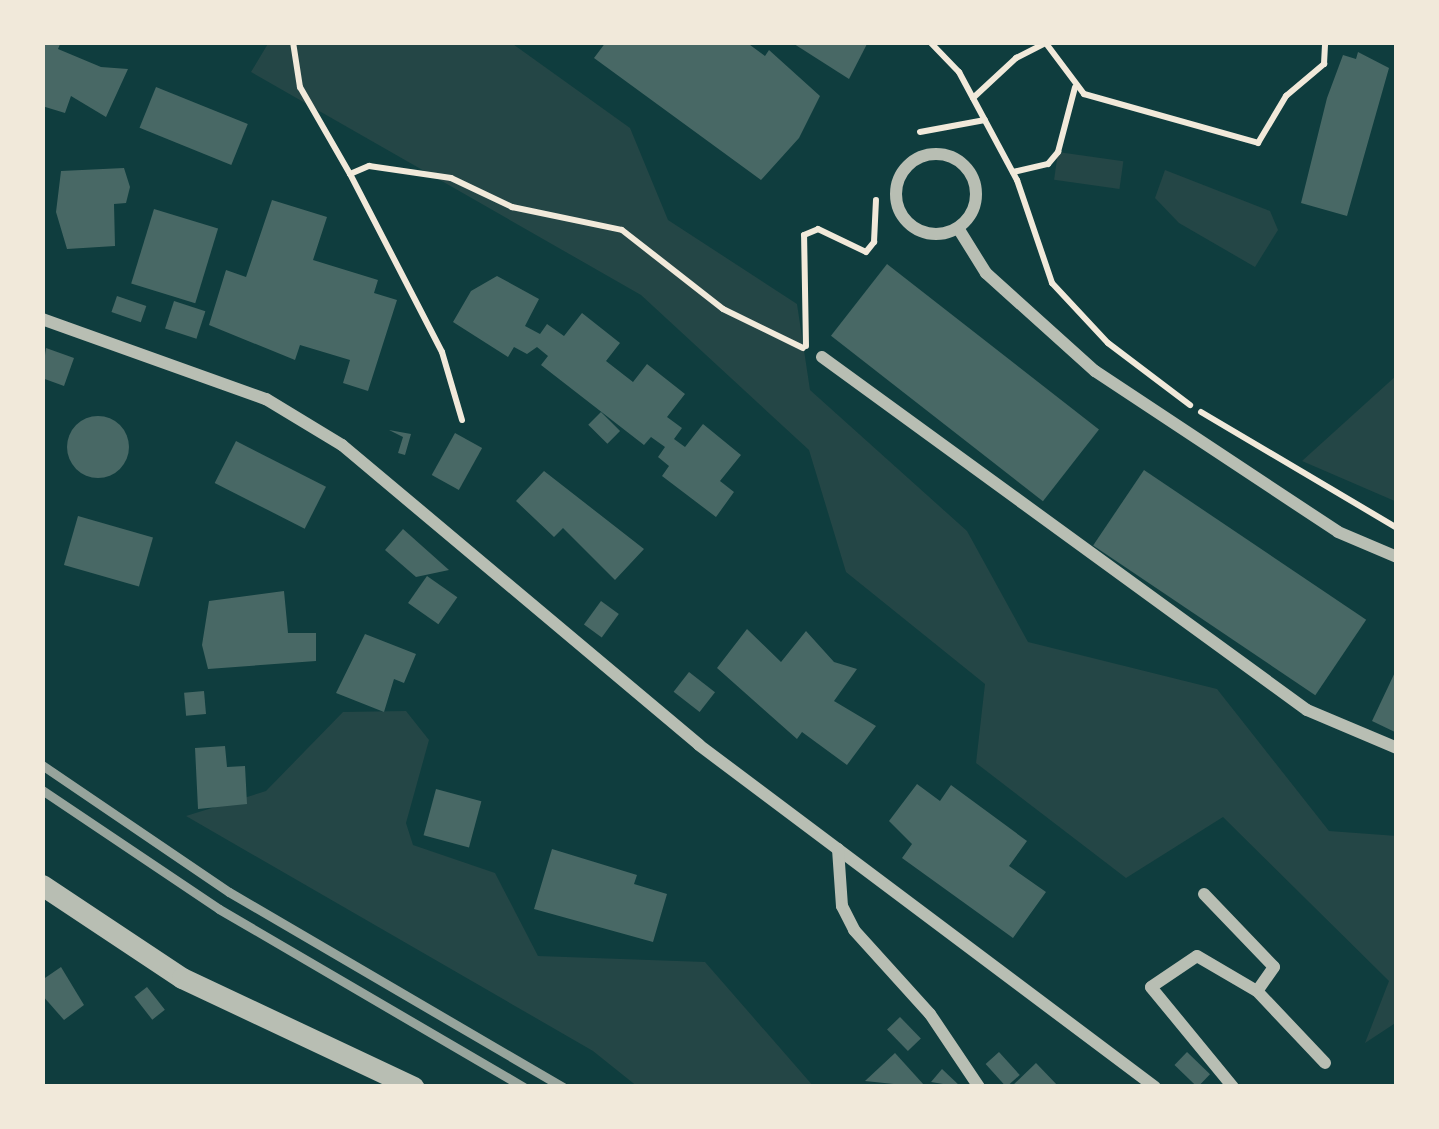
<!DOCTYPE html>
<style>
body{margin:0}
#map{position:relative;width:1439px;height:1129px;overflow:hidden;background:#0f3d3e;font-family:"PT Sans",sans-serif}
div>[style]{position:absolute}
.green>*{inset:0;background:#244646;transform-origin:0 0}
.building>*{inset:0;background:#486865;transform-origin:0 0}
.round{border-radius:50%}
.path>*{height:6px;margin:-3px;padding:0 3px;transform-origin:3px;border-radius:3px;background:#f1e9da}
.minor>*{height:12px;margin:-6px;padding:0 6px;transform-origin:6px;border-radius:6px;background:#b8beb3}
.minor>.ring{margin:-6px;padding:0;box-sizing:content-box;background:none;border:12px solid #b8beb3;border-radius:50%}
.tertiary>*{height:21px;margin:-10.5px;padding:0 10.5px;transform-origin:10.5px;border-radius:10.5px;background:#b8beb3}
.rail>*{height:9px;margin:-4.5px;padding:0 4.5px;transform-origin:4.5px;border-radius:4.5px;background:#97a49c}
span{translate:-50% -50%;white-space:nowrap;text-align:center;line-height:1.15;-webkit-text-stroke:9px #f1e9da;paint-order:stroke}
.frame{position:absolute;inset:0;border:45px solid #f1e9da;pointer-events:none}
</style>
<div id="map">
<div class="green">
<div style="clip-path:polygon(269px 42px,510px 42px,630px 128px,668px 220px,797px 304px,810px 390px,967px 531px,1028px 642px,1217px 689px,1329px 831px,1397px 836px,1397px 1022px,1365px 1043px,1389px 981px,1223px 817px,1126px 878px,976px 763px,985px 684px,846px 572px,809px 450px,641px 295px,251px 72px)"></div>
<div style="left:1058px;top:152px;width:66px;height:28px;rotate:8deg"></div>
<div style="clip-path:polygon(1165px 170px,1270px 211px,1278px 230px,1255px 267px,1179px 223px,1155px 198px)"></div>
<div style="clip-path:polygon(1397px 375px,1397px 502px,1302px 461px)"></div>
<div style="clip-path:polygon(406px 711px,429px 740px,406px 823px,413px 845px,495px 873px,538px 956px,705px 962px,814px 1087px,638px 1087px,593px 1051px,186px 816px,266px 791px,343px 712px)"></div>
</div>
<div class="building">
<div style="clip-path:polygon(42px 42px,61px 42px,58px 49px,101px 67px,128px 69px,106px 117px,71px 96px,65px 113px,42px 106px)"></div>
<div style="clip-path:polygon(606px 42px,746px 42px,765px 56px,769px 50px,820px 96px,799px 138px,761px 180px,594px 58px)"></div>
<div style="clip-path:polygon(791px 42px,868px 42px,849px 79px)"></div>
<div style="clip-path:polygon(1358px 52px,1389px 68px,1347px 216px,1301px 203px,1327px 98px,1343px 55px,1356px 59px)"></div>
<div style="left:156px;top:87px;width:99px;height:44px;rotate:22deg"></div>
<div style="clip-path:polygon(124px 168px,130px 187px,126px 203px,114px 204px,115px 246px,67px 249px,56px 212px,61px 171px)"></div>
<div style="clip-path:polygon(272px 200px,327px 217px,313px 260px,378px 280px,374px 293px,397px 300px,368px 391px,343px 383px,350px 360px,300px 345px,295px 360px,209px 325px,226px 270px,246px 277px)"></div>
<div style="left:154px;top:209px;width:67px;height:78px;rotate:17deg"></div>
<div style="left:887px;top:264px;width:269px;height:91px;rotate:38deg"></div>
<div style="clip-path:polygon(497px 276px,539px 299px,525px 326px,540px 334px,547px 324px,564px 336px,582px 313px,620px 343px,606px 361px,633px 382px,647px 364px,685px 394px,667px 417px,682px 428px,674px 439px,685px 447px,703px 424px,741px 455px,720px 481px,734px 492px,716px 517px,662px 476px,669px 466px,658px 457px,665px 447px,651px 437px,644px 445px,541px 365px,548px 356px,537px 347px,527px 354px,514px 347px,508px 357px,453px 322px,471px 291px)"></div>
<div style="left:117px;top:296px;width:31px;height:17px;rotate:19deg"></div>
<div style="left:174px;top:301px;width:33px;height:29px;rotate:18deg"></div>
<div style="clip-path:polygon(46px 348px,74px 358px,64px 386px,42px 378px)"></div>
<div style="left:601px;top:412px;width:27px;height:18px;rotate:45deg"></div>
<div class="round" style="left:67px;top:416px;width:62px;height:62px"></div>
<div style="clip-path:polygon(389px 430px,411px 434px,405px 455px,398px 453px,403px 437px)"></div>
<div style="left:455px;top:433px;width:31px;height:48px;rotate:29deg"></div>
<div style="left:236px;top:441px;width:101px;height:47px;rotate:27deg"></div>
<div style="left:1144px;top:470px;width:268px;height:91px;rotate:34deg"></div>
<div style="clip-path:polygon(544px 471px,644px 549px,615px 580px,563px 528px,554px 537px,516px 501px)"></div>
<div style="left:78px;top:516px;width:78px;height:51px;rotate:16deg"></div>
<div style="clip-path:polygon(403px 529px,449px 570px,416px 577px,385px 550px)"></div>
<div style="left:427px;top:576px;width:37px;height:33px;rotate:35deg"></div>
<div style="clip-path:polygon(284px 591px,288px 633px,316px 633px,316px 661px,208px 669px,202px 645px,209px 601px)"></div>
<div style="left:601px;top:601px;width:22px;height:29px;rotate:36deg"></div>
<div style="clip-path:polygon(747px 629px,781px 662px,806px 631px,834px 662px,857px 669px,834px 701px,876px 726px,847px 765px,802px 732px,797px 739px,717px 668px)"></div>
<div style="clip-path:polygon(365px 634px,416px 654px,404px 683px,394px 679px,384px 712px,336px 693px)"></div>
<div style="clip-path:polygon(1397px 668px,1397px 733px,1372px 721px)"></div>
<div style="left:689px;top:672px;width:33px;height:25px;rotate:38deg"></div>
<div style="left:204px;top:691px;width:23px;height:20px;rotate:85deg"></div>
<div style="clip-path:polygon(225px 746px,227px 767px,245px 766px,247px 804px,198px 809px,195px 748px)"></div>
<div style="clip-path:polygon(917px 784px,940px 801px,951px 785px,1027px 841px,1009px 866px,1046px 892px,1013px 938px,902px 858px,912px 844px,889px 821px)"></div>
<div style="left:436px;top:789px;width:47px;height:48px;rotate:15deg"></div>
<div style="clip-path:polygon(552px 849px,637px 875px,634px 884px,667px 894px,653px 942px,534px 909px)"></div>
<div style="clip-path:polygon(61px 967px,84px 1005px,64px 1020px,42px 995px,42px 980px)"></div>
<div style="left:147px;top:987px;width:29px;height:16px;rotate:52deg"></div>
<div style="left:900px;top:1017px;width:30px;height:18px;rotate:46deg"></div>
<div style="left:999px;top:1052px;width:31px;height:18px;rotate:48deg"></div>
<div style="left:1187px;top:1052px;width:32px;height:18px;rotate:44deg"></div>
<div style="clip-path:polygon(895px 1053px,924px 1085px,922px 1087px,865px 1081px)"></div>
<div style="clip-path:polygon(1036px 1063px,1059px 1087px,1011px 1087px)"></div>
<div style="clip-path:polygon(942px 1069px,961px 1087px,931px 1082px)"></div>
</div>
<div class="path">
<div style="left:293px;top:42px;width:46px;rotate:81.2deg"></div>
<div style="left:300px;top:87px;width:100px;rotate:60.1deg"></div>
<div style="left:930px;top:42px;width:42px;rotate:46deg"></div>
<div style="left:959px;top:72px;width:123px;rotate:61.8deg"></div>
<div style="left:1017px;top:180px;width:109px;rotate:71.2deg"></div>
<div style="left:1052px;top:283px;width:82px;rotate:47deg"></div>
<div style="left:1108px;top:343px;width:103px;rotate:37.1deg"></div>
<div style="left:1045px;top:42px;width:65px;rotate:53.1deg"></div>
<div style="left:1084px;top:94px;width:181px;rotate:15.7deg"></div>
<div style="left:1258px;top:143px;width:55px;rotate:-59.2deg"></div>
<div style="left:1286px;top:96px;width:50px;rotate:-40.1deg"></div>
<div style="left:1324px;top:64px;width:22px;rotate:-87deg"></div>
<div style="left:973px;top:98px;width:59px;rotate:-42.9deg"></div>
<div style="left:1016px;top:58px;width:34px;rotate:-27deg"></div>
<div style="left:920px;top:132px;width:66px;rotate:-10.5deg"></div>
<div style="left:1013px;top:172px;width:36px;rotate:-13deg"></div>
<div style="left:1048px;top:164px;width:16px;rotate:-50deg"></div>
<div style="left:1058px;top:152px;width:67px;rotate:-75.3deg"></div>
<div style="left:806px;top:346px;width:111px;rotate:-91deg"></div>
<div style="left:804px;top:235px;width:15px;rotate:-23deg"></div>
<div style="left:818px;top:229px;width:53px;rotate:25.6deg"></div>
<div style="left:866px;top:252px;width:13px;rotate:-51deg"></div>
<div style="left:874px;top:242px;width:42px;rotate:-87.3deg"></div>
<div style="left:1201px;top:412px;width:228px;rotate:30.6deg"></div>
<div style="left:462px;top:420px;width:71px;rotate:-106.4deg"></div>
<div style="left:442px;top:352px;width:200px;rotate:-117.3deg"></div>
<div style="left:350px;top:174px;width:21px;rotate:-23deg"></div>
<div style="left:369px;top:166px;width:83px;rotate:8.3deg"></div>
<div style="left:451px;top:178px;width:68px;rotate:25.4deg"></div>
<div style="left:512px;top:207px;width:112px;rotate:11.8deg"></div>
<div style="left:622px;top:230px;width:128px;rotate:38deg"></div>
<div style="left:723px;top:309px;width:89px;rotate:26deg"></div>
</div>
<div class="minor">
<div class="ring" style="left:896px;top:154px;width:68px;height:68px"></div>
<div style="left:958px;top:228px;width:53px;rotate:58.1deg"></div>
<div style="left:986px;top:273px;width:147px;rotate:42deg"></div>
<div style="left:1095px;top:371px;width:291px;rotate:33.5deg"></div>
<div style="left:1338px;top:532px;width:64px;rotate:23deg"></div>
<div style="left:42px;top:319px;width:238px;rotate:19.7deg"></div>
<div style="left:266px;top:399px;width:89px;rotate:31.2deg"></div>
<div style="left:342px;top:445px;width:466px;rotate:40deg"></div>
<div style="left:699px;top:745px;width:570px;rotate:36.87deg"></div>
<div style="left:822px;top:357px;width:600px;rotate:36.05deg"></div>
<div style="left:1307px;top:710px;width:98px;rotate:22.9deg"></div>
<div style="left:838px;top:849px;width:57px;rotate:86deg"></div>
<div style="left:842px;top:906px;width:27px;rotate:63deg"></div>
<div style="left:854px;top:930px;width:113px;rotate:47.9deg"></div>
<div style="left:930px;top:1014px;width:88px;rotate:56.1deg"></div>
<div style="left:1204px;top:894px;width:101px;rotate:46.2deg"></div>
<div style="left:1274px;top:967px;width:29px;rotate:125deg"></div>
<div style="left:1257px;top:991px;width:99px;rotate:46.6deg"></div>
<div style="left:1233px;top:1087px;width:129px;rotate:-129.4deg"></div>
<div style="left:1151px;top:987px;width:55px;rotate:-34deg"></div>
<div style="left:1197px;top:956px;width:69px;rotate:30.3deg"></div>
</div>
<div class="tertiary">
<div style="left:42px;top:885px;width:168px;rotate:33.6deg"></div>
<div style="left:182px;top:978px;width:256px;rotate:25.2deg"></div>
</div>
<div class="rail">
<div style="left:42px;top:765px;width:226px;rotate:34.2deg"></div>
<div style="left:229px;top:892px;width:387px;rotate:30.3deg"></div>
<div style="left:42px;top:790px;width:213px;rotate:33.9deg"></div>
<div style="left:219px;top:909px;width:353px;rotate:30.3deg"></div>
</div>
<div class="frame"></div>
</div>
